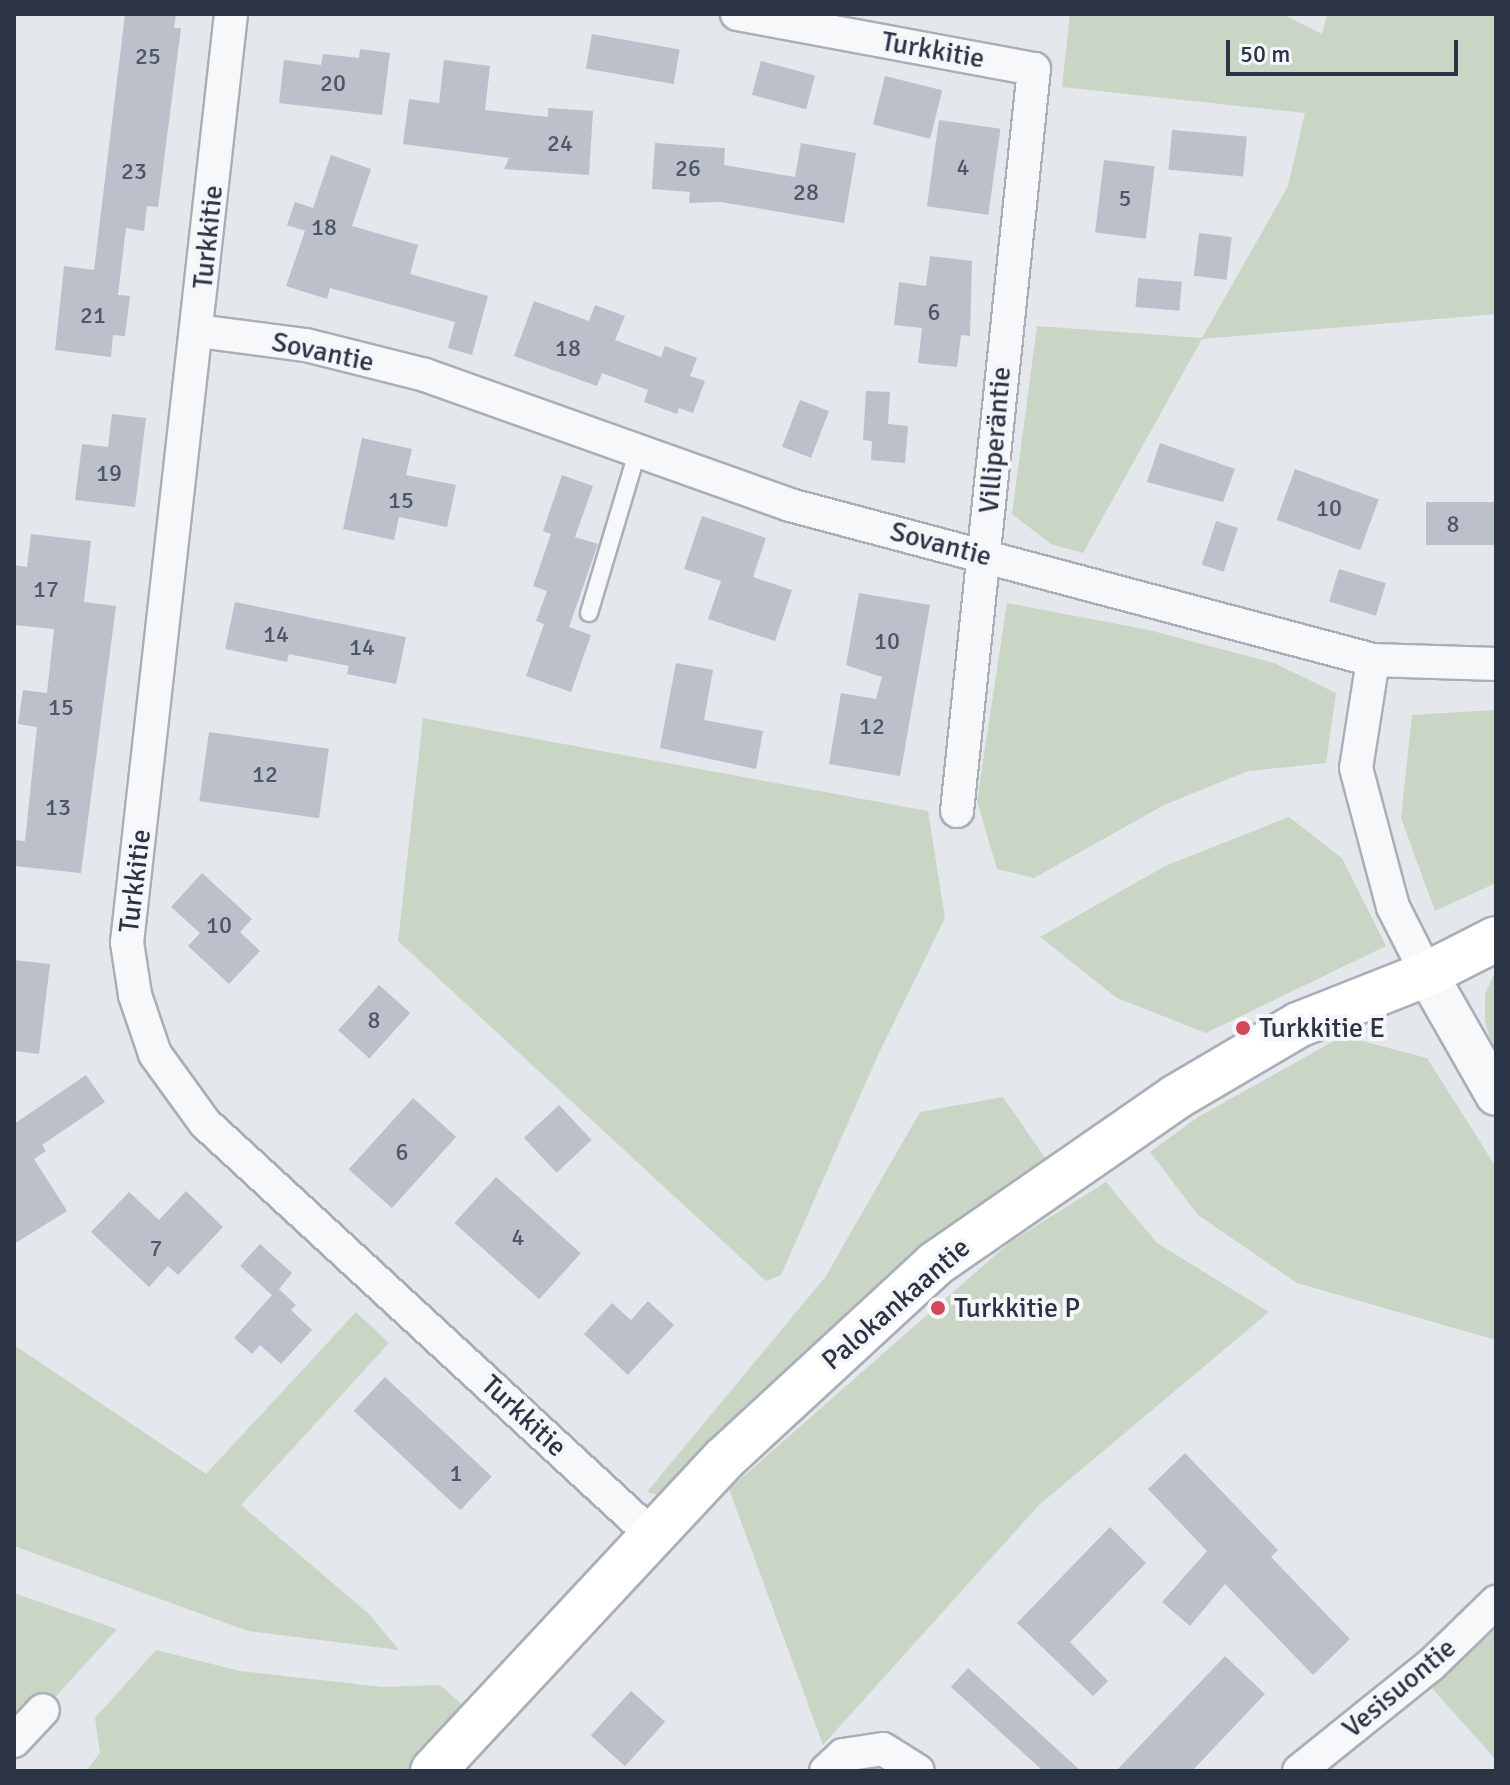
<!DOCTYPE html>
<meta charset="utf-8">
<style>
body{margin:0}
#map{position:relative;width:1510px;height:1785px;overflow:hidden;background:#e4e7ec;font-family:Signika,sans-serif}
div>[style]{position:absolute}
.green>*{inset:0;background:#c9d6c5}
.building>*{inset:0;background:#bbc0ca;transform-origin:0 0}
.roads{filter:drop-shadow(2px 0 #a9aeb7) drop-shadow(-2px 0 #a9aeb7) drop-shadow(0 2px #a9aeb7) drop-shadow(0 -2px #a9aeb7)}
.service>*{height:16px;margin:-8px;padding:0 8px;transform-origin:8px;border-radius:8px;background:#f7f8fa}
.minor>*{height:32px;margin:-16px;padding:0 16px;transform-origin:16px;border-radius:16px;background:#f7f8fa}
.tertiary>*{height:40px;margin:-20px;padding:0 20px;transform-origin:20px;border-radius:20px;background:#f7f8fa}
.secondary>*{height:44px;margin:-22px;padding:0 22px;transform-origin:22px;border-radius:22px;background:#fff}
.dots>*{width:22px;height:22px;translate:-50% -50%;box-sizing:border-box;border:4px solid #f4f6f9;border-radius:50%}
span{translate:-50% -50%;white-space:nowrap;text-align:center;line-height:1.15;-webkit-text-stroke:8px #f4f6f9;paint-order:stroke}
.number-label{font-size:24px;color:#4f5766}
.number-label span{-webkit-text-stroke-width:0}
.street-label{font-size:28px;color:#2b3445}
.poi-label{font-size:28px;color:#2b3445}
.left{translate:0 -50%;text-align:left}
.frame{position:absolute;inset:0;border:16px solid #2b3445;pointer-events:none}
.scale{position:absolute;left:1226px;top:40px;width:232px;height:36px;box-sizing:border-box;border:4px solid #2b3445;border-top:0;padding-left:10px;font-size:24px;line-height:28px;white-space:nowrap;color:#2b3445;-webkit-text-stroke:6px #f4f6f9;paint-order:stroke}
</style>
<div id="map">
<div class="green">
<div style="clip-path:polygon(1070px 14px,1282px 14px,1322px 34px,1327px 14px,1496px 14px,1496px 314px,1202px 339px,1083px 553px,1051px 544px,1012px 514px,1037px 326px,1202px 338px,1288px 186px,1305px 113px,1062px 87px)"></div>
<div style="clip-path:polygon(1007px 603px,1149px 630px,1274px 663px,1336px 693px,1326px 763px,1248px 771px,1164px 805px,1034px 878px,997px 869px,977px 801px)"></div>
<div style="clip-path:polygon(1496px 710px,1496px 883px,1435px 911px,1401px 818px,1412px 715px)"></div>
<div style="clip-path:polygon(423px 718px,928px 811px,945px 918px,878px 1055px,781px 1275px,766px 1281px,398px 941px)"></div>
<div style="clip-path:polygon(1289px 817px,1342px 858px,1386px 946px,1206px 1033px,1117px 998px,1040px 937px,1165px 866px)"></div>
<div style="clip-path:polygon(1496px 970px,1496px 1057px,1485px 1022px,1485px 994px)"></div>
<div style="clip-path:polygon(1343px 1036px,1427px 1058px,1496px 1167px,1496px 1340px,1297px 1283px,1198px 1215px,1150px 1152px,1198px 1117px)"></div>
<div style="clip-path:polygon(1003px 1097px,1053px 1169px,666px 1497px,647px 1492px,826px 1276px,920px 1112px)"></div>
<div style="clip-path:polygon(1106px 1182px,1157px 1243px,1269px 1312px,1039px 1505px,823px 1745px,729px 1489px,1009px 1243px)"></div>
<div style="clip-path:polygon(356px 1312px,389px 1343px,241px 1505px,369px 1614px,399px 1650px,248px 1631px,14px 1546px,14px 1345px,206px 1474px)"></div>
<div style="clip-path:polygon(14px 1593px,117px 1629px,14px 1743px)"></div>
<div style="clip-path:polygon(1496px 1629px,1496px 1760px,1432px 1688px)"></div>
<div style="clip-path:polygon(156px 1650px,240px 1671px,383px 1687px,440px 1685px,469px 1711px,414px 1771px,86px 1771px,100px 1753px,95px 1718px)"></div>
</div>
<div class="building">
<div style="clip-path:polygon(125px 14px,176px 14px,174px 28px,181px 28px,158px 207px,147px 206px,144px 231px,126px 228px,118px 295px,130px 296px,125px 336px,113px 335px,111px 357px,55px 350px,64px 266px,94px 270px)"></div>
<div style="left:592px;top:34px;width:89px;height:35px;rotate:10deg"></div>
<div style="clip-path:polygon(360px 49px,390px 53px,382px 115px,279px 103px,284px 60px,321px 65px,323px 54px,359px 58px)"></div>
<div style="clip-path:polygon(444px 60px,490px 66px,485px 110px,548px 117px,548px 108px,593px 111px,589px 175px,504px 169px,509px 158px,403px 144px,409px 99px,439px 103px)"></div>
<div style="left:761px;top:61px;width:56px;height:35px;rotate:15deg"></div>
<div style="left:885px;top:76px;width:59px;height:50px;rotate:14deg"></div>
<div style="left:939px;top:120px;width:62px;height:87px;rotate:8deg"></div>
<div style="left:1172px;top:130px;width:75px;height:40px;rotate:5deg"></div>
<div style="clip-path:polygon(655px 143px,725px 148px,724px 165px,795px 177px,801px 143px,856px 153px,844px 223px,721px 202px,689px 203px,690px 192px,652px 189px)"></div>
<div style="clip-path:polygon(331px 155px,371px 169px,352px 226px,418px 245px,410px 274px,488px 296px,472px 355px,448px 348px,455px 322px,330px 288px,327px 299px,286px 286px,305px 231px,287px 225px,295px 202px,313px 208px)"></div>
<div style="left:1104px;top:160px;width:51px;height:73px;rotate:7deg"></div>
<div style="left:1199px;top:233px;width:33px;height:43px;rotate:7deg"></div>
<div style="clip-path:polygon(930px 256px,972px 261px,970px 336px,961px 335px,957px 367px,918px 363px,922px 328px,894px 325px,899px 282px,926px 286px)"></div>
<div style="left:1138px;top:278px;width:44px;height:29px;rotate:5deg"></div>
<div style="clip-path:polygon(534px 301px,589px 321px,595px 305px,625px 316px,615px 340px,661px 357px,665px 346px,697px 358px,690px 376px,705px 381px,693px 413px,679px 408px,677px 414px,644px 402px,648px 390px,602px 373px,597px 386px,514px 356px)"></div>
<div style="clip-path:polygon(866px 391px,890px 392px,888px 424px,908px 426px,905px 463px,871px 460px,872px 441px,863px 440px)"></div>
<div style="left:800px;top:400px;width:31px;height:50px;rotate:21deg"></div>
<div style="clip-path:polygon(112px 414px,146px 418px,135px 507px,75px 500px,82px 444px,108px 447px)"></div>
<div style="clip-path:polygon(362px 438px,412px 449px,406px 475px,456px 485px,447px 527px,399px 517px,394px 540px,343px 529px)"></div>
<div style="clip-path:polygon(1160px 443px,1235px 469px,1223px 502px,1147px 482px)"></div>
<div style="left:1295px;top:469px;width:89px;height:54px;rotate:20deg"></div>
<div style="clip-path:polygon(562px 475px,593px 486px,575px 537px,598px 544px,569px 627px,591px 635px,571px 692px,526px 676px,544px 624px,536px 621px,547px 591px,533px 586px,551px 534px,543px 531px)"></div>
<div style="left:1496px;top:502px;width:43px;height:70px;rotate:90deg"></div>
<div style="clip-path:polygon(702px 516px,766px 538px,753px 577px,792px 590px,775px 641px,708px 619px,721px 581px,684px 569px)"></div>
<div style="left:1216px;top:521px;width:23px;height:46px;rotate:18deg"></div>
<div style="clip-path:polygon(31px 534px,91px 541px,84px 602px,116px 606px,81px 873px,14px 866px,14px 840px,25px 841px,37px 727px,18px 724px,23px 690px,47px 693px,54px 629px,14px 625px,14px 565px,27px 567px)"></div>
<div style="left:1339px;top:569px;width:49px;height:34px;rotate:17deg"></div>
<div style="clip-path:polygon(859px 593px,930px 605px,900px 776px,829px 764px,841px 693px,876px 699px,882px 677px,846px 665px)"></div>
<div style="clip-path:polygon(235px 602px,406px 637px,396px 684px,347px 674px,349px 666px,289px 654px,287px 662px,225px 649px)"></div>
<div style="clip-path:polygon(676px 663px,713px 670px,704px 720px,763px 731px,756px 769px,660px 748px)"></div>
<div style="left:209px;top:732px;width:121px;height:70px;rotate:8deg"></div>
<div style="clip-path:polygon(202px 873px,252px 919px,240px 932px,260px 951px,229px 984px,188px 946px,200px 933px,171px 907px)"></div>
<div style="clip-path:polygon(14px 960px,50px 964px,39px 1054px,14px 1051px)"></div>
<div style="left:379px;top:985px;width:42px;height:61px;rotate:42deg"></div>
<div style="clip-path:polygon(86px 1075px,105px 1102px,42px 1145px,46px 1151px,34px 1159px,67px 1211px,14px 1244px,14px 1124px)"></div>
<div style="left:413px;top:1098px;width:58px;height:96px;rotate:42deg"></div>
<div style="left:559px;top:1105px;width:48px;height:48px;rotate:47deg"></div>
<div style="left:496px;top:1177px;width:114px;height:62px;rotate:42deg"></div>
<div style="clip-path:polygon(186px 1191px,223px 1227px,178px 1275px,168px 1266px,149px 1287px,91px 1232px,129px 1192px,159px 1220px)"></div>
<div style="clip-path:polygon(260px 1244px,292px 1273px,279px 1289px,296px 1305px,291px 1310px,312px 1330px,281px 1364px,260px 1345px,252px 1354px,234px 1338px,272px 1295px,240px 1266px)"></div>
<div style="clip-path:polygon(648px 1301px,674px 1325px,628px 1375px,584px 1334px,612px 1303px,631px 1320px)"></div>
<div style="left:385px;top:1377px;width:146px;height:46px;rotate:43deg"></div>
<div style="clip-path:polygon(1185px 1453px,1278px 1550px,1271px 1557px,1350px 1639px,1313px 1675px,1225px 1584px,1190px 1626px,1162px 1602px,1207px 1551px,1148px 1489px)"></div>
<div style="clip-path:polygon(1110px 1527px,1146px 1563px,1070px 1642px,1108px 1681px,1093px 1696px,1017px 1623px)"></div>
<div style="clip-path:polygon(1225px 1656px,1265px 1694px,1192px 1771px,1116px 1771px)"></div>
<div style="clip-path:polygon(968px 1668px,1081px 1771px,1043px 1771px,951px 1687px)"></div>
<div style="left:631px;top:1691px;width:46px;height:60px;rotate:42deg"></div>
</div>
<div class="roads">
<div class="service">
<div style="left:589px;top:613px;width:167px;rotate:-73.3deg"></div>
</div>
<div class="minor">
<div style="left:231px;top:14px;width:934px;rotate:96.39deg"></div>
<div style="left:127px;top:942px;width:54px;rotate:81.4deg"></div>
<div style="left:135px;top:995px;width:62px;rotate:71.3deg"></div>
<div style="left:155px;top:1054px;width:85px;rotate:54.1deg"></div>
<div style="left:205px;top:1123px;width:609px;rotate:42.67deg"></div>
<div style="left:737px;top:14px;width:302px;rotate:10.5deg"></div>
<div style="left:1034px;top:69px;width:746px;rotate:95.92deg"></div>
<div style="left:198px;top:331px;width:109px;rotate:7.4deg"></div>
<div style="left:306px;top:345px;width:123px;rotate:14.1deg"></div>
<div style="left:425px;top:375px;width:387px;rotate:19.6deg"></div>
<div style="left:790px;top:505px;width:603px;rotate:14.89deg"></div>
<div style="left:1373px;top:660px;width:109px;rotate:98.9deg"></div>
<div style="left:1356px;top:768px;width:144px;rotate:75.1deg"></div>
<div style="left:1393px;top:907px;width:75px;rotate:63.1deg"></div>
<div style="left:1373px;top:660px;width:123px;rotate:1.9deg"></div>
<div style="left:14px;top:1741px;width:42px;rotate:-46.9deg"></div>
<div style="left:826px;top:1771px;width:23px;rotate:-43deg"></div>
<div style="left:843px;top:1755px;width:40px;rotate:-8.5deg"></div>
<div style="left:883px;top:1749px;width:41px;rotate:32.2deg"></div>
<div style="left:1299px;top:1771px;width:169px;rotate:-38.8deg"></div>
<div style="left:1431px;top:1665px;width:91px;rotate:-44.1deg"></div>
</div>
<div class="tertiary">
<div style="left:1427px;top:974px;width:139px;rotate:60.3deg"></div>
</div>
<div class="secondary">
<div style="left:433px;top:1771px;width:427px;rotate:-47deg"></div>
<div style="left:724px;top:1459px;width:287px;rotate:-42.7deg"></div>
<div style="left:935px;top:1264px;width:293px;rotate:-34.7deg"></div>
<div style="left:1176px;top:1097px;width:142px;rotate:-30.5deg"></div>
<div style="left:1298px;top:1025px;width:139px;rotate:-21.6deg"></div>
<div style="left:1427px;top:974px;width:77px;rotate:-26.9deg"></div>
</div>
</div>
<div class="dots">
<div style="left:1243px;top:1028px;background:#d1495b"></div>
<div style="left:938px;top:1308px;background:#d1495b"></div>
</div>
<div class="number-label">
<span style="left:148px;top:57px">25</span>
<span style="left:333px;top:84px">20</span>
<span style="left:560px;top:144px">24</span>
<span style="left:963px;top:168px">4</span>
<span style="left:688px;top:169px">26</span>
<span style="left:134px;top:172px">23</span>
<span style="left:806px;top:193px">28</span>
<span style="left:1125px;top:199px">5</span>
<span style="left:324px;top:228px">18</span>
<span style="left:934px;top:313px">6</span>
<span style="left:93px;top:316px">21</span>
<span style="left:568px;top:349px">18</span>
<span style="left:109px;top:474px">19</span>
<span style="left:401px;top:501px">15</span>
<span style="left:1329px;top:509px">10</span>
<span style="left:1453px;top:525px">8</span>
<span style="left:46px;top:590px">17</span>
<span style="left:276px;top:635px">14</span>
<span style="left:887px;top:642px">10</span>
<span style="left:362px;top:648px">14</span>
<span style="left:61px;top:708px">15</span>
<span style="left:872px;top:727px">12</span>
<span style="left:265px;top:775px">12</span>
<span style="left:58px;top:808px">13</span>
<span style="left:219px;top:926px">10</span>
<span style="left:374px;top:1021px">8</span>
<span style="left:402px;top:1153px">6</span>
<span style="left:518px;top:1238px">4</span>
<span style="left:156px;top:1249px">7</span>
<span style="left:456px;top:1474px">1</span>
</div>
<div class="street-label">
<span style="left:933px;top:50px;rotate:10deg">Turkkitie</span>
<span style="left:208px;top:237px;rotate:-84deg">Turkkitie</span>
<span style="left:323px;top:352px;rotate:12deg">Sovantie</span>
<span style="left:995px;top:440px;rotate:-85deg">Villiperäntie</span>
<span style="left:941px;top:544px;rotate:15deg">Sovantie</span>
<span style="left:135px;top:881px;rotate:-83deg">Turkkitie</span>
<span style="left:896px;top:1304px;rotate:-41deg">Palokankaantie</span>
<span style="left:524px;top:1416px;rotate:43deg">Turkkitie</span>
<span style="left:1399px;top:1688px;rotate:-40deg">Vesisuontie</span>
</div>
<div class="poi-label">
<span class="left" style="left:1259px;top:1028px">Turkkitie E</span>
<span class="left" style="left:954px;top:1308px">Turkkitie P</span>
</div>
<div class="frame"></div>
<div class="scale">50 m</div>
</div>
